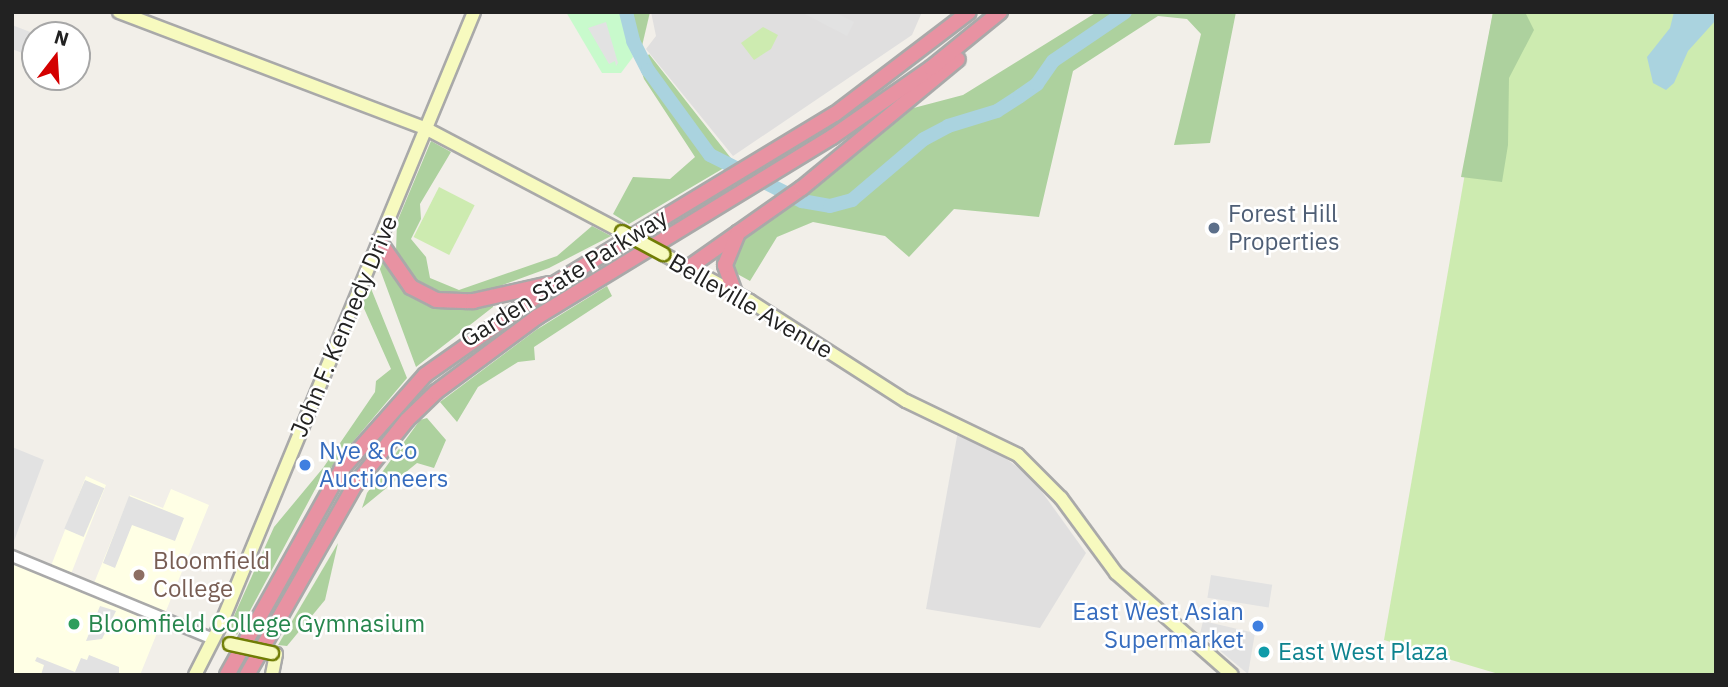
<!DOCTYPE html>
<style>
body{margin:0}
#map{position:relative;width:1728px;height:687px;overflow:hidden;background:#f2efe9;font-family:"IBM Plex Sans",sans-serif}
div>[style]{position:absolute}
.residential>*{inset:0;background:#e0dfdf}
.education>*{inset:0;background:#ffffe5}
.grass>*{inset:0;background:#cdebb0;transform-origin:0 0}
.forest>*{inset:0;background:#add19e}
.park>*{inset:0;background:#c8facc}
.parking>*{inset:0;background:#e2e2e2;transform-origin:0 0}
.water>*{inset:0;background:#aad3df}
.river>*{height:14px;margin:-7px;padding:0 7px;transform-origin:7px;border-radius:7px;background:#aad3df}
.roads{filter:drop-shadow(2px 0 #a9a9a9) drop-shadow(-2px 0 #a9a9a9) drop-shadow(0 2px #a9a9a9) drop-shadow(0 -2px #a9a9a9)}
.tertiary>*{height:10px;margin:-5px;padding:0 5px;transform-origin:5px;border-radius:5px;background:#fff}
.secondary>*{height:12px;margin:-6px;padding:0 6px;transform-origin:6px;border-radius:6px;background:#f7fabf}
.motorway>*{height:14px;margin:-7px;padding:0 7px;transform-origin:7px;border-radius:7px;background:#e892a2}
.bridges{filter:drop-shadow(2px 0 #707d05) drop-shadow(-2px 0 #707d05) drop-shadow(0 2px #707d05) drop-shadow(0 -2px #707d05)}
.secondary-bridge>*{height:12px;margin:-6px;padding:0 6px;transform-origin:6px;border-radius:6px;background:#f7fabf}
.dots>*{width:19px;height:19px;translate:-50% -50%;box-sizing:border-box;border:4px solid #fff;border-radius:50%}
span{translate:-50% -50%;white-space:nowrap;text-align:center;line-height:1.15;-webkit-text-stroke:5px #fff;paint-order:stroke}
.service-label{font-size:24px;color:#4e5e75}
.left{translate:0 -50%;text-align:left}
.street-label{font-size:24px;color:#222}
.shop-label{font-size:24px;color:#366cbe}
.right{translate:-100% -50%;text-align:right}
.education-label{font-size:24px;color:#785e54}
.leisure-label{font-size:24px;color:#27864d}
.culture-label{font-size:24px;color:#0d838f}
.frame{position:absolute;inset:0;border:14px solid #222;pointer-events:none}
.north{position:absolute;left:21px;top:21px;width:70px;height:70px;box-sizing:border-box;background:#fff;border:2px solid #a7a7a7;border-radius:50%;rotate:17deg;font-size:19px;font-weight:700;line-height:28px;text-align:center;color:#222}
.north::after{content:'';display:block;margin:auto;width:24px;height:32px;background:#d40000;clip-path:polygon(50% 0,100% 100%,50% 72%,0 100%)}
</style>
<div id="map">
<div class="residential">
<div style="clip-path:polygon(651px 12px,922px 12px,912px 35px,733px 156px,646px 49px,656px 36px)"></div>
<div style="clip-path:polygon(958px 431px,989px 446px,1032px 478px,1086px 553px,1040px 628px,926px 609px)"></div>
</div>
<div class="education">
<div style="clip-path:polygon(86px 476px,106px 485px,69px 579px,92px 588px,130px 495px,163px 508px,171px 489px,209px 505px,140px 675px,12px 675px,12px 556px,49px 571px)"></div>
</div>
<div class="grass">
<div style="clip-path:polygon(1493px 12px,1716px 12px,1716px 675px,1502px 675px,1384px 640px)"></div>
<div style="clip-path:polygon(763px 27px,778px 35px,771px 49px,754px 60px,741px 43px)"></div>
<div style="left:439px;top:187px;width:40px;height:56px;rotate:27deg"></div>
</div>
<div class="forest">
<div style="clip-path:polygon(606px 12px,650px 12px,642px 46px,622px 63px)"></div>
<div style="clip-path:polygon(1097px 12px,1236px 12px,1210px 143px,1174px 145px,1201px 34px,1187px 19px,1158px 16px,1073px 71px,1039px 217px,954px 209px,909px 257px,885px 236px,813px 222px,777px 237px,750px 281px,732px 271px,732px 252px,742px 238px,807px 194px,906px 110px,963px 95px)"></div>
<div style="clip-path:polygon(1493px 12px,1525px 12px,1534px 30px,1509px 78px,1508px 145px,1502px 182px,1461px 177px)"></div>
<div style="clip-path:polygon(649px 54px,734px 162px,629px 224px,613px 214px,633px 177px,670px 179px,695px 157px,644px 79px,640px 67px)"></div>
<div style="clip-path:polygon(431px 141px,451px 152px,420px 204px,421px 219px,411px 239px,426px 257px,430px 278px,459px 290px,557px 256px,592px 226px,611px 236px,549px 268px,478px 294px,444px 297px,423px 289px,405px 274px,396px 251px,397px 222px)"></div>
<div style="clip-path:polygon(385px 260px,421px 299px,494px 301px,493px 307px,416px 367px,378px 264px)"></div>
<div style="clip-path:polygon(370px 286px,407px 378px,319px 482px,237px 635px,229px 627px,274px 527px,323px 468px,375px 392px,376px 381px,391px 369px,362px 304px)"></div>
<div style="clip-path:polygon(607px 286px,612px 296px,534px 347px,535px 360px,518px 362px,478px 387px,457px 422px,440px 402px,536px 330px)"></div>
<div style="clip-path:polygon(427px 418px,446px 440px,434px 468px,417px 463px,362px 508px,367px 493px,420px 420px)"></div>
<div style="clip-path:polygon(338px 543px,325px 600px,287px 646px,278px 645px)"></div>
</div>
<div class="park">
<div style="clip-path:polygon(566px 12px,621px 12px,633px 57px,621px 73px,602px 73px)"></div>
</div>
<div class="parking">
<div style="clip-path:polygon(801px 12px,834px 12px,854px 22px,847px 36px)"></div>
<div style="clip-path:polygon(606px 22px,618px 63px,616px 66px,615px 61px,609px 64px,588px 28px)"></div>
<div style="clip-path:polygon(12px 25px,38px 35px,35px 58px,12px 49px)"></div>
<div style="clip-path:polygon(12px 447px,44px 460px,14px 541px,12px 540px)"></div>
<div style="left:85px;top:480px;width:21px;height:53px;rotate:23deg"></div>
<div style="clip-path:polygon(129px 496px,184px 518px,175px 541px,132px 525px,115px 568px,103px 563px)"></div>
<div style="left:1211px;top:575px;width:62px;height:23px;rotate:9deg"></div>
<div style="clip-path:polygon(100px 606px,116px 611px,102px 639px,86px 641px)"></div>
<div style="clip-path:polygon(1203px 621px,1255px 633px,1248px 674px,1200px 634px)"></div>
<div style="clip-path:polygon(89px 655px,119px 667px,119px 675px,41px 675px,44px 665px,35px 661px,37px 657px,75px 672px,81px 658px,87px 660px)"></div>
</div>
<div class="water">
<div style="clip-path:polygon(1674px 12px,1716px 12px,1716px 20px,1688px 51px,1674px 83px,1666px 90px,1653px 83px,1647px 57px,1670px 28px)"></div>
</div>
<div class="river">
<div style="left:626px;top:12px;width:30px;rotate:76deg"></div>
<div style="left:633px;top:41px;width:33px;rotate:63deg"></div>
<div style="left:648px;top:70px;width:105px;rotate:53.9deg"></div>
<div style="left:710px;top:155px;width:103px;rotate:26.6deg"></div>
<div style="left:802px;top:201px;width:28px;rotate:10deg"></div>
<div style="left:830px;top:206px;width:23px;rotate:-15deg"></div>
<div style="left:852px;top:200px;width:94px;rotate:-40.3deg"></div>
<div style="left:924px;top:139px;width:27px;rotate:-28deg"></div>
<div style="left:948px;top:126px;width:51px;rotate:-17deg"></div>
<div style="left:997px;top:111px;width:27px;rotate:-33deg"></div>
<div style="left:1020px;top:96px;width:21px;rotate:-35deg"></div>
<div style="left:1037px;top:84px;width:28px;rotate:-55deg"></div>
<div style="left:1053px;top:61px;width:87px;rotate:-34.2deg"></div>
</div>
<div class="roads">
<div class="tertiary">
<div style="left:12px;top:556px;width:217px;rotate:22.4deg"></div>
</div>
<div class="secondary">
<div style="left:119px;top:12px;width:327px;rotate:20.8deg"></div>
<div style="left:425px;top:128px;width:223px;rotate:27.8deg"></div>
<div style="left:663px;top:254px;width:99px;rotate:28.4deg"></div>
<div style="left:750px;top:301px;width:185px;rotate:32.7deg"></div>
<div style="left:906px;top:401px;width:124px;rotate:25.7deg"></div>
<div style="left:1018px;top:455px;width:61px;rotate:45deg"></div>
<div style="left:1061px;top:498px;width:93px;rotate:53.7deg"></div>
<div style="left:1116px;top:573px;width:154px;rotate:41.3deg"></div>
<div style="left:272px;top:653px;width:4px;rotate:14deg"></div>
<div style="left:276px;top:654px;width:21px;rotate:101deg"></div>
<div style="left:195px;top:675px;width:57px;rotate:-63deg"></div>
<div style="left:221px;top:624px;width:662px;rotate:-67.54deg"></div>
</div>
<div class="motorway">
<div style="left:379px;top:241px;width:56px;rotate:55.2deg"></div>
<div style="left:411px;top:287px;width:28px;rotate:27deg"></div>
<div style="left:436px;top:300px;width:37px;rotate:2deg"></div>
<div style="left:473px;top:301px;width:78px;rotate:-12.6deg"></div>
<div style="left:688px;top:268px;width:139px;rotate:-35.1deg"></div>
<div style="left:802px;top:188px;width:202px;rotate:-39.6deg"></div>
<div style="left:735px;top:293px;width:30px;rotate:-110deg"></div>
<div style="left:725px;top:265px;width:35px;rotate:-68deg"></div>
<div style="left:227px;top:675px;width:235px;rotate:-60.9deg"></div>
<div style="left:341px;top:470px;width:127px;rotate:-48.5deg"></div>
<div style="left:425px;top:375px;width:158px;rotate:-35.2deg"></div>
<div style="left:554px;top:284px;width:328px;rotate:-31.2deg"></div>
<div style="left:835px;top:114px;width:168px;rotate:-37.3deg"></div>
<div style="left:247px;top:675px;width:219px;rotate:-60.4deg"></div>
<div style="left:355px;top:485px;width:83px;rotate:-51.3deg"></div>
<div style="left:407px;top:420px;width:40px;rotate:-44deg"></div>
<div style="left:436px;top:392px;width:126px;rotate:-36.6deg"></div>
<div style="left:537px;top:317px;width:346px;rotate:-31.4deg"></div>
<div style="left:832px;top:137px;width:121px;rotate:-34.9deg"></div>
<div style="left:931px;top:68px;width:89px;rotate:-39.1deg"></div>
</div>
</div>
<div class="bridges">
<div class="secondary-bridge">
<div style="left:622px;top:232px;width:47px;rotate:28.2deg"></div>
<div style="left:230px;top:644px;width:43px;rotate:12.1deg"></div>
</div>
</div>
<div class="dots">
<div style="left:1214px;top:228px;background:#5c6f8a"></div>
<div style="left:305px;top:465px;background:#3f7fe0"></div>
<div style="left:139px;top:575px;background:#8d6e63"></div>
<div style="left:74px;top:624px;background:#2e9e5b"></div>
<div style="left:1258px;top:626px;background:#3f7fe0"></div>
<div style="left:1264px;top:652px;background:#0f9aa8"></div>
</div>
<div class="service-label">
<span class="left" style="left:1228px;top:228px">Forest Hill<br>Properties</span>
</div>
<div class="street-label">
<span style="left:564px;top:278px;rotate:-32deg">Garden State Parkway</span>
<span style="left:751px;top:306px;rotate:30deg">Belleville Avenue</span>
<span style="left:344px;top:326px;rotate:-67deg">John F. Kennedy Drive</span>
</div>
<div class="shop-label">
<span class="left" style="left:319px;top:465px">Nye &amp; Co<br>Auctioneers</span>
<span class="right" style="left:1244px;top:626px">East West Asian<br>Supermarket</span>
</div>
<div class="education-label">
<span class="left" style="left:153px;top:575px">Bloomfield<br>College</span>
</div>
<div class="leisure-label">
<span class="left" style="left:88px;top:624px">Bloomfield College Gymnasium</span>
</div>
<div class="culture-label">
<span class="left" style="left:1278px;top:652px">East West Plaza</span>
</div>
<div class="frame"></div>
<div class="north">N</div>
</div>
